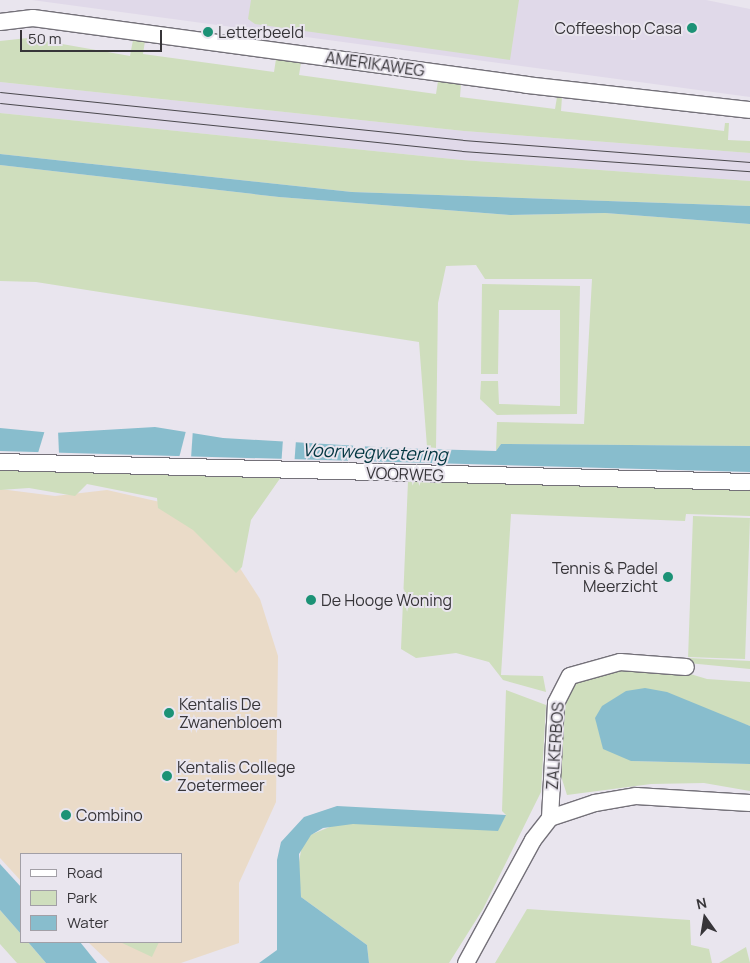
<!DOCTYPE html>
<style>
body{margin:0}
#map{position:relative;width:750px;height:963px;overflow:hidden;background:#e9e5ee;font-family:Manrope,sans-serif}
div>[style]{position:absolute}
.built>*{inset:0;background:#e0d9e9}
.education>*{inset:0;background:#eadbc8}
.green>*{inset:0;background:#cfdebd;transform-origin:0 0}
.water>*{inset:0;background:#88bdcd}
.pier>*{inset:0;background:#e9e5ee;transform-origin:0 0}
.roads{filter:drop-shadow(1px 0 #747179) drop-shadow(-1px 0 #747179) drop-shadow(0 1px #747179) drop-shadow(0 -1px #747179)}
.minor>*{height:16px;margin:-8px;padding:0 8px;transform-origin:8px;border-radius:8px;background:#fff}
.tram>*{height:1px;margin:-0.5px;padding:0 0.5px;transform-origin:0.5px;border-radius:0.5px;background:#4b494e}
.dots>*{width:14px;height:14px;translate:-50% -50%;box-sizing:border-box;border:2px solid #e9e5ee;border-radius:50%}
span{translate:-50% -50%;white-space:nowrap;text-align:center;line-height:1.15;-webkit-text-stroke:4px #e9e5ee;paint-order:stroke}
.poi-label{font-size:16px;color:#373539}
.right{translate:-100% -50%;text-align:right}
.left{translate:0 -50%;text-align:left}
.street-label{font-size:16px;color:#373539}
.water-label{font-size:18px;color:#023641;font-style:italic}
.legend{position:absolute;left:20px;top:853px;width:162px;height:90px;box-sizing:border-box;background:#e9e5ee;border:1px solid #a29fa6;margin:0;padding:6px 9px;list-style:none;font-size:15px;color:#373539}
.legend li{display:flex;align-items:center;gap:10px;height:25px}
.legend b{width:25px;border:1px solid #a29fa6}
.north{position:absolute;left:680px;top:893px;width:50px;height:50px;-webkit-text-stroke:4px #e9e5ee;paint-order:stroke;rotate:347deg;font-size:14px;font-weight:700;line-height:20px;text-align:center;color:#373539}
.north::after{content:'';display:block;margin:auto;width:18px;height:22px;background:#373539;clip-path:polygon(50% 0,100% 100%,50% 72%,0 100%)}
.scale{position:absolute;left:20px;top:30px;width:142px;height:22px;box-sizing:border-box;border:2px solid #373539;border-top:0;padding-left:6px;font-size:15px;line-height:18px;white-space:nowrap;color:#373539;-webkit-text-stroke:4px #e9e5ee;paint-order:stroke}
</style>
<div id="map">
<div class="built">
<div style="clip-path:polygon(32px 0,706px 0,750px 9px,750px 97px)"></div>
<div style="clip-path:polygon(0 82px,464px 131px,750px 153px,750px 181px,462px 160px,0 113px)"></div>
</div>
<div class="education">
<div style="clip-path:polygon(0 489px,55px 496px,107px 490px,160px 502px,234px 559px,260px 599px,278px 656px,276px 802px,239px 883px,239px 943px,181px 963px,110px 963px,88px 942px,181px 942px,181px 854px,21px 854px,21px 881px,0 858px)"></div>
</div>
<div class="green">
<div style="clip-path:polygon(251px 0,519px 0,510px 60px,255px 24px,248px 19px)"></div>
<div style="clip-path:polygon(28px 38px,130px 56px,133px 40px,145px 41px,143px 54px,274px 72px,276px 59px,301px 63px,299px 75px,436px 94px,438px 81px,461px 84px,460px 97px,555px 109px,557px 97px,562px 97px,561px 111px,724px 131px,725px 123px,729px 123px,728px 140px,750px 141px,750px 153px,464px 131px,0 82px,0 41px)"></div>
<div style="clip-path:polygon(0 113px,462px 160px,750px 181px,750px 206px,352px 192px,0 154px)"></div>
<div style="clip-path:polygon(0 165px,279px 197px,510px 215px,605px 213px,750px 224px,750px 446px,501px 444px,496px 451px,497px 422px,584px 424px,592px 279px,485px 279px,476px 265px,446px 266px,438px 303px,436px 448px,427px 447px,419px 342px,36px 282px,0 281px)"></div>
<div style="clip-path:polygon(482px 284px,580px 286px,577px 414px,497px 415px,480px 399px,481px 381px,498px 381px,499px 404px,560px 406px,560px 310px,499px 310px,498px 374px,481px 374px)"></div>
<div style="clip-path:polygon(0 470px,281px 477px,251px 520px,242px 567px,236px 573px,193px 530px,158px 508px,157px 498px,87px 484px,75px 496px,29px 488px,0 490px)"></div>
<div style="clip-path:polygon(408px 481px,750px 489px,750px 516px,686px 514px,685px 521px,511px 514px,501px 675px,543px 676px,546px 692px,503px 680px,489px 662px,456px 653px,416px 658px,401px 649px)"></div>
<div style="left:693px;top:516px;width:57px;height:141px;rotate:2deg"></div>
<div style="clip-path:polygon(689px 658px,750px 661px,750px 669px,688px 663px)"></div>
<div style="clip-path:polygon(623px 668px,677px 670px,707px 679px,750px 682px,750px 726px,735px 721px,631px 761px,750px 764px,750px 791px,704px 783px,651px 784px,567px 795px,561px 776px,565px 697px,570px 686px,581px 678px)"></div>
<div style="clip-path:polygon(506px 690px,546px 705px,541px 792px,483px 909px,449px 963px,369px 963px,367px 945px,301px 897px,298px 868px,302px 845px,310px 835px,337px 824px,506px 815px,502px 811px)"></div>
<div style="clip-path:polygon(527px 909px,690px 920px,691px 945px,709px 949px,712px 963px,495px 963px)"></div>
<div style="clip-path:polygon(0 910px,21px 934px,21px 942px,28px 942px,46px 963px,17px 963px,0 944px)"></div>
<div style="clip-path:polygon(120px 942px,159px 942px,152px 957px)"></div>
<div style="clip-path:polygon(746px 947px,750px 963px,719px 963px)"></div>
</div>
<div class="water">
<div style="clip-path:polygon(0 154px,352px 192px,750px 206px,750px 224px,605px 213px,510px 215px,279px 197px,0 165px)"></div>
<div style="clip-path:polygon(155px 427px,223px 438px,393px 448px,496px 451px,501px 444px,750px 446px,750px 472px,0 451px,0 428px,53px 433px)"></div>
<div style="clip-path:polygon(645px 688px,667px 692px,750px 726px,750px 764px,631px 761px,603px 749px,595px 718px,602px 706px,626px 691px)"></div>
<div style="clip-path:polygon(337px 806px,506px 815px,498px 831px,353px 824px,323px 828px,311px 835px,299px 854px,301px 897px,367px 945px,369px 963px,259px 963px,277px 950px,277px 860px,281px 842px,304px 817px)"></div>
<div style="clip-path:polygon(0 864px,21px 887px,21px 934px,0 910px)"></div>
<div style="clip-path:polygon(28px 942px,80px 942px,97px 963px,46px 963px)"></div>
</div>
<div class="pier">
<div style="clip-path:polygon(187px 427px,193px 428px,191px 459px,179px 458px)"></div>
<div style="clip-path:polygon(45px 430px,58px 430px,59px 454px,38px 453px)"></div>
<div style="left:283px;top:439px;width:13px;height:23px;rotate:4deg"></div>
<div style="clip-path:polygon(354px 443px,365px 444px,364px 465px,348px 464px)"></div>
</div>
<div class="roads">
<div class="minor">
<div style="left:0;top:22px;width:33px;rotate:-7deg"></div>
<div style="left:33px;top:18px;width:499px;rotate:7.7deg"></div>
<div style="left:527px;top:85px;width:224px;rotate:6.4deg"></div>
<div style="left:0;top:462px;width:750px;rotate:1.53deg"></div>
<div style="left:550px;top:818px;width:115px;rotate:-87deg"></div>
<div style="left:556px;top:703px;width:30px;rotate:-63deg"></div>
<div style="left:570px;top:676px;width:52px;rotate:-15.6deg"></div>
<div style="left:620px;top:662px;width:66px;rotate:4.3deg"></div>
<div style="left:466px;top:963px;width:140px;rotate:-61.4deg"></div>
<div style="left:533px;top:840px;width:28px;rotate:-52deg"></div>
<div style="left:550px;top:818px;width:47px;rotate:-18.4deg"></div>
<div style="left:595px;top:803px;width:42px;rotate:-9.7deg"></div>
<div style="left:636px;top:796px;width:114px;rotate:3.5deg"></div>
</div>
</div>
<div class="tram">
<div style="left:0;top:92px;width:465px;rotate:5.9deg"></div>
<div style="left:463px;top:140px;width:288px;rotate:4.4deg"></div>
<div style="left:0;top:103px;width:464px;rotate:5.9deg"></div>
<div style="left:462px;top:151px;width:289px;rotate:4deg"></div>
</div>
<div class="dots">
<div style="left:692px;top:28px;background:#1c9276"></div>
<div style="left:208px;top:32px;background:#1c9276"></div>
<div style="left:668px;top:577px;background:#1c9276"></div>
<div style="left:311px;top:600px;background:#1c9276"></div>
<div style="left:169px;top:713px;background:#1c9276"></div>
<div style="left:167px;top:776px;background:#1c9276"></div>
<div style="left:66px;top:815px;background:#1c9276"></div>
</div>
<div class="poi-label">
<span class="right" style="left:682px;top:28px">Coffeeshop Casa</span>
<span class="left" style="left:218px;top:32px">Letterbeeld</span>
<span class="right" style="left:658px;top:577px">Tennis &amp; Padel<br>Meerzicht</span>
<span class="left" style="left:321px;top:600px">De Hooge Woning</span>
<span class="left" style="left:179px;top:713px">Kentalis De<br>Zwanenbloem</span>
<span class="left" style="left:177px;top:776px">Kentalis College<br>Zoetermeer</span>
<span class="left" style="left:76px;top:815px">Combino</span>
</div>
<div class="street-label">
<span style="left:375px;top:64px;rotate:8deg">AMERIKAWEG</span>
<span style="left:405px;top:474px;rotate:2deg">VOORWEG</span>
<span style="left:555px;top:746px;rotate:-86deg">ZALKERBOS</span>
</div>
<div class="water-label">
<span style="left:375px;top:452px;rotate:2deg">Voorwegwetering</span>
</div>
<ul class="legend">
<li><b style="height:6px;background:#fff"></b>Road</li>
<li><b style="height:14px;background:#cfdebd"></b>Park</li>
<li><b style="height:14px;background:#88bdcd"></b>Water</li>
</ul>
<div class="north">N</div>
<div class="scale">50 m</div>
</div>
